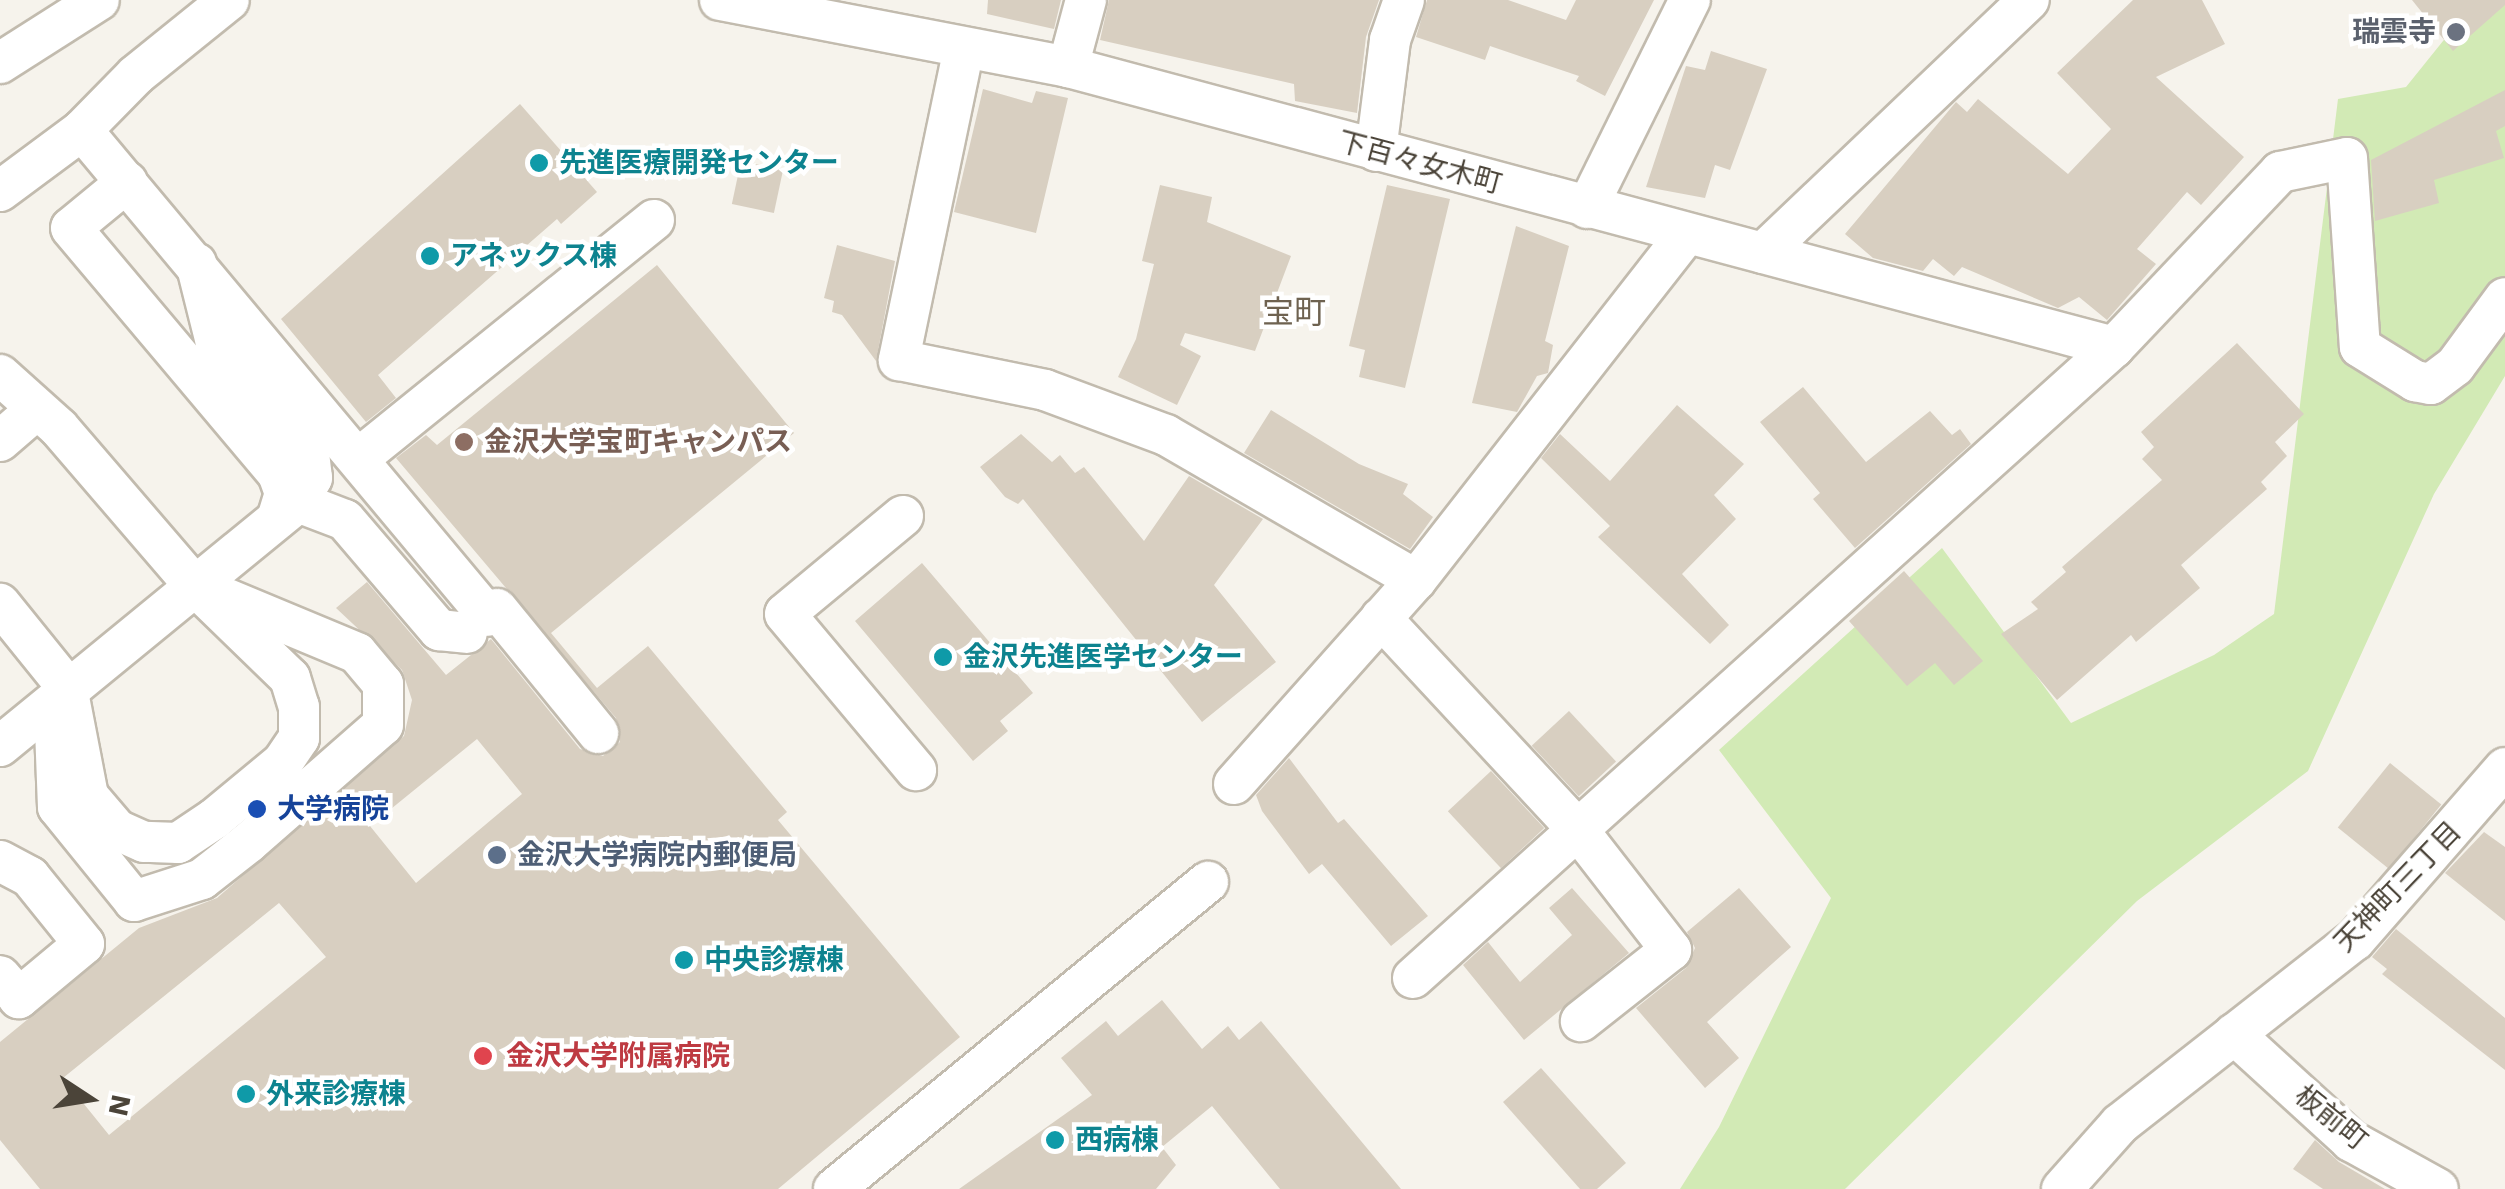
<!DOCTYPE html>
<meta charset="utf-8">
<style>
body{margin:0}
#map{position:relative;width:2505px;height:1189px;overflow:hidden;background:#f6f3ec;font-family:"Work Sans","Noto Sans JP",sans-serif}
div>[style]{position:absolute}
.green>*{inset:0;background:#d2eab5}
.building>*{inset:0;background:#d8cfc1;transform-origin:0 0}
.roads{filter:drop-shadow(2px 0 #c2bbae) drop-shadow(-2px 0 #c2bbae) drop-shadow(0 2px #c2bbae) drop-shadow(0 -2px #c2bbae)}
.minor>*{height:40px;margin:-20px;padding:0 20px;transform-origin:20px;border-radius:20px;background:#fff}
.dots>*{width:28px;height:28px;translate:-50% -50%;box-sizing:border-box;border:5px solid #fff;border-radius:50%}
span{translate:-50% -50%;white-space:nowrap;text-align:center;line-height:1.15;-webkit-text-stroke:9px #fff;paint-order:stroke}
.worship-label{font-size:28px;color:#5b616d;font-weight:700}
.right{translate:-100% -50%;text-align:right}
.culture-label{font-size:28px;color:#0d838f;font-weight:700}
.left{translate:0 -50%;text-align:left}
.street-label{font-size:28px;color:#4b4439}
.education-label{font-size:28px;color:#785e54;font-weight:700}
.transit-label{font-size:28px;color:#164399;font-weight:700}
.service-label{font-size:28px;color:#4e5e75;font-weight:700}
.health-label{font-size:28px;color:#be3a42;font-weight:700}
.quarter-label{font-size:32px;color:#6e6250}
.north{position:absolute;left:40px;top:1049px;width:100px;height:100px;-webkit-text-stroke:8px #fff;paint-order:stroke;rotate:102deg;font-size:28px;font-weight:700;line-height:40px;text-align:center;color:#4b4439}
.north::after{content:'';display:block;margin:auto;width:35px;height:45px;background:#4b4439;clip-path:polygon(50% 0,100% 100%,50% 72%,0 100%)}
</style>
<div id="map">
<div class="green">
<div style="clip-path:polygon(2476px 0,2505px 0,2505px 376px,2434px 494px,2308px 771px,2137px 901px,1845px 1189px,1680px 1189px,1719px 1127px,1831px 898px,1719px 750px,1942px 548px,2071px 723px,2214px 655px,2274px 614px,2338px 99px,2406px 87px)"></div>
</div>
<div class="building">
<div style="clip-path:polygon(988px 0,1061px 0,1054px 29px,987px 14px)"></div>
<div style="clip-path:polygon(1109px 0,1379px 0,1366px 37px,1357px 113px,1295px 101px,1294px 84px,1100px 40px)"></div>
<div style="clip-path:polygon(1427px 0,1508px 0,1566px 20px,1576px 0,1654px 0,1605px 96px,1576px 81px,1579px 76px,1490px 46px,1485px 60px,1416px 37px)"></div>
<div style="clip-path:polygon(2133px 0,2202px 0,2225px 44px,2156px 77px,2244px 157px,2201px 205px,2187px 192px,2137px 249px,2156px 264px,2107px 320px,2079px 297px,2058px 308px,1962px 267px,1954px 276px,1933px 259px,1923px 271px,1873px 258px,1845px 234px,1956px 102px,1967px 112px,1978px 99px,2068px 174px,2111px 129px,2057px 73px)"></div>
<div style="clip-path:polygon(2412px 0,2505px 0,2505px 5px,2453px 51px)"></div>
<div style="clip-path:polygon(1711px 51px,1767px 69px,1730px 170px,1715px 165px,1705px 198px,1646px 187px,1686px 66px,1705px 70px)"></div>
<div style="clip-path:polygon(983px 89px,1032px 103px,1036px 91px,1068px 98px,1036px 233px,954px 212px)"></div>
<div style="clip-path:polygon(2505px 90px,2505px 126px,2496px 131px,2504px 158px,2434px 180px,2439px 203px,2375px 221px,2371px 160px)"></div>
<div style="clip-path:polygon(520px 104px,597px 192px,561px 224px,557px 219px,378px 375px,396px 398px,366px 422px,281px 319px)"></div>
<div style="left:741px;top:161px;width:43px;height:44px;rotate:12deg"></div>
<div style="clip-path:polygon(1160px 185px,1212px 197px,1207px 222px,1291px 256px,1255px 351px,1185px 333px,1180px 345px,1201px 356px,1177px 405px,1118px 377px,1136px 339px,1154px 264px,1142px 261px)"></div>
<div style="clip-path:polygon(1387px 185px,1450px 199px,1405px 388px,1359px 377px,1365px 350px,1349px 346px)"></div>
<div style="clip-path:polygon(1516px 226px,1569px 246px,1545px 341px,1553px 345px,1548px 373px,1537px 376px,1517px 412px,1472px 403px)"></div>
<div style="clip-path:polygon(837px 245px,895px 261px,876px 361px,842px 315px,832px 312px,834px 301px,824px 298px)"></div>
<div style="clip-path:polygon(evenodd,657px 265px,794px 433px,551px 633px,597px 688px,648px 646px,787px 812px,778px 820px,960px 1037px,778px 1189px,40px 1189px,0 1140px,0 1042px,139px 928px,217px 898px,404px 736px,412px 700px,402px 670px,336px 608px,367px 582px,446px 675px,491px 639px,580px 749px,603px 756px,620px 742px,616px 718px,396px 458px,426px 435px,437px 445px,657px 265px,477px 739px,522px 794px,416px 883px,370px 826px,477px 739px,657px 265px,279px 903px,326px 957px,109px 1135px,63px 1078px,279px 903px)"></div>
<div style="clip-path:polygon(2237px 343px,2304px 414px,2275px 442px,2287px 456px,2261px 482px,2267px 489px,2181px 565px,2200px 588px,2136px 642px,2131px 635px,2057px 700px,2001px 634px,2038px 609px,2031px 602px,2066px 572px,2062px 567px,2162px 480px,2142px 459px,2154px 447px,2141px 432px)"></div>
<div style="clip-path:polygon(1803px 387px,1866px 462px,1930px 411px,1952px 435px,1960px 429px,1971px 444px,1855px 548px,1813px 499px,1820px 493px,1760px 422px)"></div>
<div style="clip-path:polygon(1677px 405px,1744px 464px,1714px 495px,1736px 519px,1682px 574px,1729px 625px,1710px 644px,1598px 537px,1610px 526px,1541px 458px,1560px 434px,1610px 481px)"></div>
<div style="clip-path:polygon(1271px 410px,1359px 464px,1408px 484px,1403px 494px,1433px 517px,1410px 549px,1244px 453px)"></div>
<div style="clip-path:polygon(1021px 434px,1052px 462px,1060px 455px,1075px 473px,1084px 467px,1144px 541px,1189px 476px,1263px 519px,1214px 585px,1276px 662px,1202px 722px,1023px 499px,1018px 504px,1005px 497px,980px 467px)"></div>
<div style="clip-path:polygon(922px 563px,1033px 693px,1000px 721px,1008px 731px,973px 761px,855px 621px)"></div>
<div style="clip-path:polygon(1904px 571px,1983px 661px,1954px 685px,1935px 663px,1907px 686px,1849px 621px)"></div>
<div style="left:1569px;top:711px;width:69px;height:51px;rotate:47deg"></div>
<div style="clip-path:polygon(1289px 758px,1338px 823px,1344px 819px,1428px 916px,1391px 946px,1322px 864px,1309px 874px,1262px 811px,1256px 795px)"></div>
<div style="left:2390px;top:763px;width:66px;height:83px;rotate:39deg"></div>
<div style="left:1491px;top:771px;width:78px;height:59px;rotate:47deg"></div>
<div style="clip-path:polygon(2484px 832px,2505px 847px,2505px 921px,2445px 873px)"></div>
<div style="clip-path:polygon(1572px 888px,1629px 953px,1524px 1040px,1463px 965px,1488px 942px,1520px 982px,1572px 935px,1549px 908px)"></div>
<div style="clip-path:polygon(1739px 888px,1791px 947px,1707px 1022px,1739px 1058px,1705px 1088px,1636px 1008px,1686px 968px,1695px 948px,1687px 932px)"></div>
<div style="clip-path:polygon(2396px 929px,2505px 1018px,2505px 1070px,2382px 974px,2387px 969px,2372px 957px)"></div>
<div style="clip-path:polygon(1162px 1000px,1202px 1049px,1228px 1026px,1239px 1040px,1261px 1021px,1401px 1189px,1280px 1189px,1212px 1106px,1162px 1147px,1176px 1165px,1156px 1189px,959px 1189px,1092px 1095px,1061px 1058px,1106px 1021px,1118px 1036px)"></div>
<div style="clip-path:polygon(1541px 1068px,1626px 1163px,1597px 1189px,1580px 1189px,1503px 1102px)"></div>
<div style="clip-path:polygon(2315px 1140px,2339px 1162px,2385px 1189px,2323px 1189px,2293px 1169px)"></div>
</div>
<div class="roads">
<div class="minor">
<div style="left:720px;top:0;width:354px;rotate:10.9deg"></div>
<div style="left:1068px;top:67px;width:1083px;rotate:14.99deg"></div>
<div style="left:964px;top:48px;width:319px;rotate:101.8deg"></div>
<div style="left:899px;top:360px;width:149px;rotate:11.6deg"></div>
<div style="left:1045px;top:390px;width:129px;rotate:20.4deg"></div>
<div style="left:1166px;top:435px;width:289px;rotate:30.1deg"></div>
<div style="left:0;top:63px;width:117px;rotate:-32.5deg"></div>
<div style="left:1068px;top:67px;width:69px;rotate:-75deg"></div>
<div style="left:82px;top:130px;width:633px;rotate:50.12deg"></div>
<div style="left:1376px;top:151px;width:112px;rotate:-82.8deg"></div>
<div style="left:1390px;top:40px;width:42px;rotate:-70.7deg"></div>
<div style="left:127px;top:182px;width:72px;rotate:140.6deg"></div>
<div style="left:71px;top:228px;width:322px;rotate:49.9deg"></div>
<div style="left:278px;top:474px;width:20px;rotate:70deg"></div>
<div style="left:285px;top:493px;width:27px;rotate:107deg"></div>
<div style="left:0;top:191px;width:102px;rotate:-36.6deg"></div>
<div style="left:82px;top:130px;width:77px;rotate:-45.5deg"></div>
<div style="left:136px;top:75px;width:119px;rotate:-38.9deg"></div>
<div style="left:1587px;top:208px;width:232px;rotate:-63.7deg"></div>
<div style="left:1763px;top:253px;width:367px;rotate:-43.6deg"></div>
<div style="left:0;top:375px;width:79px;rotate:41.9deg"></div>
<div style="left:59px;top:428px;width:208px;rotate:49.3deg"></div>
<div style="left:195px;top:586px;width:132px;rotate:44.1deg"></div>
<div style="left:290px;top:678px;width:30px;rotate:73deg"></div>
<div style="left:299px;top:707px;width:31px;rotate:90deg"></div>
<div style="left:299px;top:738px;width:29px;rotate:124deg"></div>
<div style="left:283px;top:762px;width:89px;rotate:140.4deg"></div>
<div style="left:214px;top:819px;width:43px;rotate:146.3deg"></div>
<div style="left:178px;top:843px;width:34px;rotate:-178deg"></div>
<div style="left:144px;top:842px;width:30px;rotate:-156deg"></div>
<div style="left:117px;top:830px;width:45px;rotate:-130.5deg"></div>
<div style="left:88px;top:796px;width:111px;rotate:-100.9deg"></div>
<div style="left:67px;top:687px;width:107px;rotate:-128.9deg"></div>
<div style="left:0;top:441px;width:49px;rotate:-40.9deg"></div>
<div style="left:359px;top:458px;width:379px;rotate:-38.9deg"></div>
<div style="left:298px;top:502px;width:50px;rotate:21deg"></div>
<div style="left:345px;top:520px;width:145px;rotate:49.5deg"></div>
<div style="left:439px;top:630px;width:28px;rotate:6deg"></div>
<div style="left:903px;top:516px;width:153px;rotate:140.3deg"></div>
<div style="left:785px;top:614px;width:204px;rotate:50deg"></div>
<div style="left:497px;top:609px;width:160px;rotate:50.8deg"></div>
<div style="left:1381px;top:618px;width:289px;rotate:47.1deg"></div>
<div style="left:1578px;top:830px;width:152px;rotate:52.2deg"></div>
<div style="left:1671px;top:950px;width:115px;rotate:141.7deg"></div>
<div style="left:55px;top:729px;width:78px;rotate:87.8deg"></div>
<div style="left:58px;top:807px;width:121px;rotate:51deg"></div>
<div style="left:134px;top:901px;width:71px;rotate:-17.9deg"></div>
<div style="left:202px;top:879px;width:58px;rotate:-38deg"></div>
<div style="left:248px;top:843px;width:179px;rotate:-41.2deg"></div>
<div style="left:383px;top:725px;width:41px;rotate:-90deg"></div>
<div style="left:383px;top:684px;width:40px;rotate:-130deg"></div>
<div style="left:357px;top:653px;width:151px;rotate:-157.4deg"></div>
<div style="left:0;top:746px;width:385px;rotate:-39.3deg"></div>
<div style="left:298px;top:502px;width:28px;rotate:-60deg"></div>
<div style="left:312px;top:478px;width:24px;rotate:-97deg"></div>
<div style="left:309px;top:454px;width:145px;rotate:-130deg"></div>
<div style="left:216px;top:343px;width:82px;rotate:-104deg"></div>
<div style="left:1234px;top:784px;width:273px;rotate:-48.3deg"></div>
<div style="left:1416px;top:580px;width:439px;rotate:-52deg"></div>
<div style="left:0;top:861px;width:34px;rotate:28deg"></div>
<div style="left:30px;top:877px;width:86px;rotate:51.1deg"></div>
<div style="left:84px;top:944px;width:85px;rotate:140.3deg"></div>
<div style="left:19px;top:998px;width:29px;rotate:-131deg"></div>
<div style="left:1413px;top:978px;width:943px;rotate:-41.99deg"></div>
<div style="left:2114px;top:347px;width:241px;rotate:-46.5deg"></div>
<div style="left:2280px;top:172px;width:68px;rotate:-11.8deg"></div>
<div style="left:2347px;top:158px;width:189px;rotate:86.1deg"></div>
<div style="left:2360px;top:347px;width:65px;rotate:31.7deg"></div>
<div style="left:2415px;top:381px;width:16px;rotate:11deg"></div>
<div style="left:2431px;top:384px;width:30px;rotate:-37deg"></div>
<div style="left:2455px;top:366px;width:84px;rotate:-53.7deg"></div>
<div style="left:2234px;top:1034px;width:159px;rotate:42.4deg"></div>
<div style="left:2351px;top:1141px;width:99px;rotate:28.9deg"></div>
<div style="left:834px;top:1189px;width:484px;rotate:-39.4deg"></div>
<div style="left:2062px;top:1189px;width:87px;rotate:-48.3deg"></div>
<div style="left:2120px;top:1124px;width:298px;rotate:-38.1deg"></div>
<div style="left:2355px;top:940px;width:228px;rotate:-48.9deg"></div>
</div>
</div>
<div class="dots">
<div style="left:2456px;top:32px;background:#6b7280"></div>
<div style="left:539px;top:163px;background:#0f9aa8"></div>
<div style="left:430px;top:256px;background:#0f9aa8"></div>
<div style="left:464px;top:442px;background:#8d6e63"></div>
<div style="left:943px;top:657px;background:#0f9aa8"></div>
<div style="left:257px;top:809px;background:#1a4fb4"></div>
<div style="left:497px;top:855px;background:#5c6f8a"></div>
<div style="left:684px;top:960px;background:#0f9aa8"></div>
<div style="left:483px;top:1056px;background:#e0444e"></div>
<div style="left:246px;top:1094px;background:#0f9aa8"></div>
<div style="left:1055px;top:1140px;background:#0f9aa8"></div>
</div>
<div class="worship-label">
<span class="right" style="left:2436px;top:32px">瑞雲寺</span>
</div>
<div class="culture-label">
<span class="left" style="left:559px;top:163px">先進医療開発センター</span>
<span class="left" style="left:450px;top:256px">アネックス棟</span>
<span class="left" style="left:963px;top:657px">金沢先進医学センター</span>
<span class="left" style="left:704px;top:960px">中央診療棟</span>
<span class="left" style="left:266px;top:1094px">外来診療棟</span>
<span class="left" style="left:1075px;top:1140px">西病棟</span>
</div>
<div class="street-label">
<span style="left:1420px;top:163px;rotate:15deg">下百々女木町</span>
<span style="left:2398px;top:887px;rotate:-46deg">天神町三丁目</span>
<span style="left:2331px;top:1118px;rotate:39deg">板前町</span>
</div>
<div class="education-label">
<span class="left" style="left:484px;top:442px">金沢大学宝町キャンパス</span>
</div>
<div class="transit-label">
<span class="left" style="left:277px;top:809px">大学病院</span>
</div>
<div class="service-label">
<span class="left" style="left:517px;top:855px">金沢大学病院内郵便局</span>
</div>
<div class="health-label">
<span class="left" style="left:506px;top:1056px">金沢大学附属病院</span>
</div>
<div class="quarter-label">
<span style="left:1294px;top:312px">宝町</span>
</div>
<div class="north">N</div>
</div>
